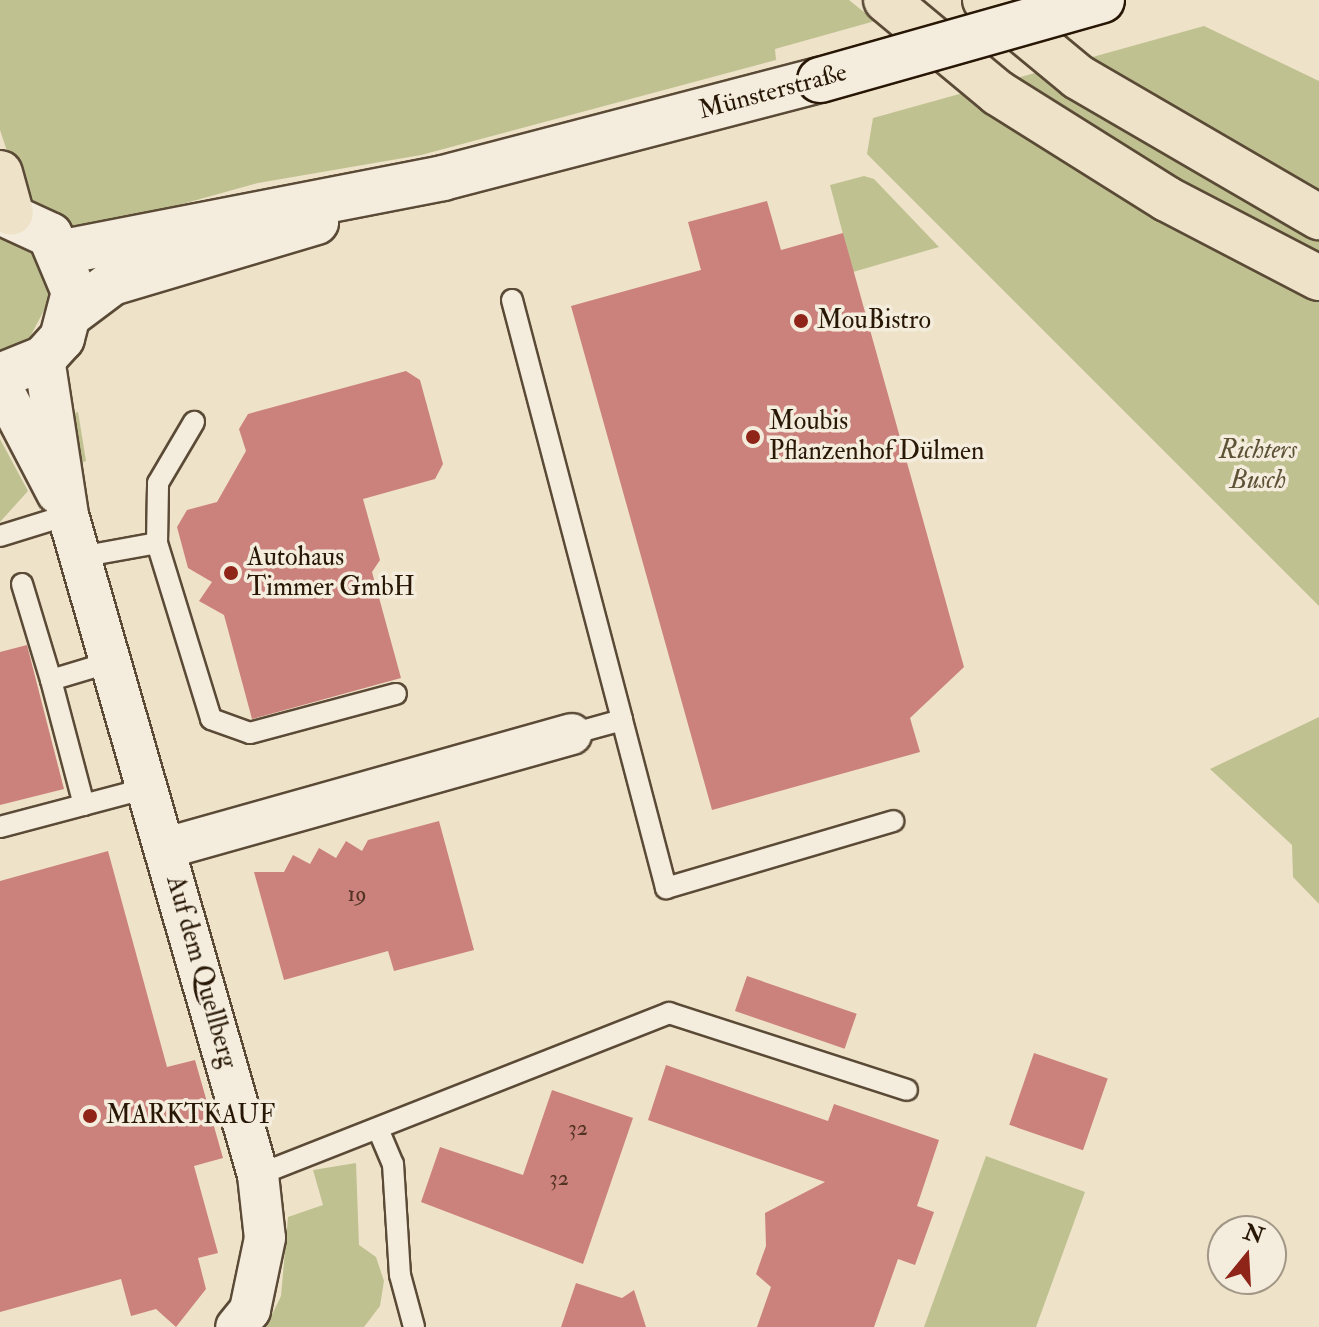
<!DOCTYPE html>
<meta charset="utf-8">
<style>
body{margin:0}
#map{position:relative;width:1319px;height:1327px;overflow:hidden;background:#eee2c9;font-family:"IM FELL Double Pica",serif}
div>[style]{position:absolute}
.green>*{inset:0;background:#c0c191}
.building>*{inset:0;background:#cc827c;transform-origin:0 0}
.roads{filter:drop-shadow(2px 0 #5a4a36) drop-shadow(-2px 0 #5a4a36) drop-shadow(0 2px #5a4a36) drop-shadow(0 -2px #5a4a36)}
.service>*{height:20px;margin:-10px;padding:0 10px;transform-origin:10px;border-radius:10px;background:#f4ecdc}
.minor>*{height:40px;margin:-20px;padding:0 20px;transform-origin:20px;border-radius:20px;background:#f4ecdc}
.secondary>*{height:44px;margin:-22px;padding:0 22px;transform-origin:22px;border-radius:22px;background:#f4ecdc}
.trunk>*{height:44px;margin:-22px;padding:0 22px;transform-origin:22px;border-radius:22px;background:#eee2c9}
.bridges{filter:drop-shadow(2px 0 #281705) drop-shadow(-2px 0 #281705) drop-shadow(0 2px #281705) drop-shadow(0 -2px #281705)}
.secondary-bridge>*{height:44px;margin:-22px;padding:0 22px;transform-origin:22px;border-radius:22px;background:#f4ecdc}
.dots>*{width:22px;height:22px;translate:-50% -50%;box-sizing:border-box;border:4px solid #f4ecdc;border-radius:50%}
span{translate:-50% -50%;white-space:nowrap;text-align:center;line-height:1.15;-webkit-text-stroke:7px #f4ecdc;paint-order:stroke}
.number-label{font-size:22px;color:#513223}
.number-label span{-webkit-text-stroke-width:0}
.street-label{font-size:26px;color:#281705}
.poi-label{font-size:26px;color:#281705}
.left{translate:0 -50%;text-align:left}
.park-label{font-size:26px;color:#5d5236;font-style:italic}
.north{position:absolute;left:1207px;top:1215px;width:80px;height:80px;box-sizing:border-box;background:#f4ecdc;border:2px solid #a29786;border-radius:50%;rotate:18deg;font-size:22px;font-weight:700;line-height:32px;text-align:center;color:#281705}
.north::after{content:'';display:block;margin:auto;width:28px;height:36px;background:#8f2418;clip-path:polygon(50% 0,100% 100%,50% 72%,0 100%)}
</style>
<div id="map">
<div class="green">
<div style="clip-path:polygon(0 0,849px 0,875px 21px,775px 49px,776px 60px,421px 155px,258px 183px,78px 233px,39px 208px,15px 175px,0 130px)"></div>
<div style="clip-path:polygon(1204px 26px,1319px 81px,1319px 606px,867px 154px,873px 118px)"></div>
<div style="clip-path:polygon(864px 176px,874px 179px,939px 247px,853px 272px,830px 185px)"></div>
<div style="clip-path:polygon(0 234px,37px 254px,51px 297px,30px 337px,0 351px)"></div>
<div style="clip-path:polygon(78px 412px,86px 461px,80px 463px,68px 415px)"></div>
<div style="clip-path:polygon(0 439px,28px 491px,0 522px)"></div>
<div style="clip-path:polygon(1319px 717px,1319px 904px,1293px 877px,1292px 845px,1210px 769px)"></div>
<div style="clip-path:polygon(986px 1156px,1085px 1192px,1036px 1327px,924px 1327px)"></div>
<div style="clip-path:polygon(356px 1163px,359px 1245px,376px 1257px,384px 1281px,380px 1306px,364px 1327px,266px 1327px,281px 1296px,288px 1217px,323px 1205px,313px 1170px)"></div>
</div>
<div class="building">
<div style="clip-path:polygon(767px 201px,781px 250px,843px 233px,964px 667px,910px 718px,920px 752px,712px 810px,571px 306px,701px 270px,688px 222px)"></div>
<div style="clip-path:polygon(406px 371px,420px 380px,443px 464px,435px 479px,363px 499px,380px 560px,372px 572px,401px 678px,252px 719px,224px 615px,199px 601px,212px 582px,188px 568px,177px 527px,187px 510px,217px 502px,246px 451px,239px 429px,248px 414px)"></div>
<div style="clip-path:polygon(27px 645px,64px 789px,0 805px,0 652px)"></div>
<div style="clip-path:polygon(439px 821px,474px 950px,394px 971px,388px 951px,284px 980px,254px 872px,284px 872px,293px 855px,310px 864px,319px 848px,336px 858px,346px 841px,362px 851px,368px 840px)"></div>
<div style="clip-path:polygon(108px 851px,167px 1067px,195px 1060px,223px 1158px,194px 1166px,218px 1253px,198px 1258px,206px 1289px,176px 1327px,156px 1309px,131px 1316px,121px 1279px,0 1312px,0 881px)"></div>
<div style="left:747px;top:976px;width:116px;height:37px;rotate:19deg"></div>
<div style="left:1034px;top:1053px;width:78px;height:76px;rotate:19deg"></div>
<div style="clip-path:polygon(666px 1065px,828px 1121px,834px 1104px,939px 1140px,917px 1206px,934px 1212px,915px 1265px,898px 1259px,874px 1327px,757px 1327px,771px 1287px,756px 1274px,766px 1246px,765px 1213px,825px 1182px,648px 1120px)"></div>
<div style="clip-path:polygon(552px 1090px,633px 1118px,583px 1264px,421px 1202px,440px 1147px,523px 1175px)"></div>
<div style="clip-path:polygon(576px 1283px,622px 1298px,634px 1290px,646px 1327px,561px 1327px)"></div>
</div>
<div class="roads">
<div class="service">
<div style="left:512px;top:300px;width:434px;rotate:75.3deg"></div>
<div style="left:622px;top:720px;width:53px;rotate:164.6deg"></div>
<div style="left:0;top:536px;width:71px;rotate:-17.2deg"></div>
<div style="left:157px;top:543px;width:60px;rotate:-89deg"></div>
<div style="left:158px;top:483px;width:71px;rotate:-59.5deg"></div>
<div style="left:80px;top:557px;width:78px;rotate:-10.3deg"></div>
<div style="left:157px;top:543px;width:184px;rotate:72.9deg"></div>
<div style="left:211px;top:719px;width:41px;rotate:19.7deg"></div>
<div style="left:250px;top:733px;width:151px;rotate:-15deg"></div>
<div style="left:22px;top:584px;width:100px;rotate:73.2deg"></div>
<div style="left:622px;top:720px;width:174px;rotate:75.3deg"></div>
<div style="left:666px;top:888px;width:237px;rotate:-16.4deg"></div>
<div style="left:84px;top:805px;width:129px;rotate:-104.8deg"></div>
<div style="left:51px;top:680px;width:63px;rotate:-16.7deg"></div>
<div style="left:0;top:827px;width:153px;rotate:-14.8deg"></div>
<div style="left:378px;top:1129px;width:38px;rotate:67deg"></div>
<div style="left:393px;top:1164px;width:111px;rotate:86.4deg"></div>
<div style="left:400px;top:1275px;width:54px;rotate:74.9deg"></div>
<div style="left:258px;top:1175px;width:442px;rotate:-21.5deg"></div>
<div style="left:669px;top:1013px;width:250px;rotate:17.9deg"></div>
</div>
<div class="minor">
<div style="left:44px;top:358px;width:159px;rotate:81.3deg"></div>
<div style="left:68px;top:515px;width:687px;rotate:73.94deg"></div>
<div style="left:258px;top:1175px;width:63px;rotate:83.7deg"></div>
<div style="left:265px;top:1238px;width:74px;rotate:101.8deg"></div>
<div style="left:250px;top:1310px;width:22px;rotate:129deg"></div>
<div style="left:0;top:384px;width:123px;rotate:62.4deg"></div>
<div style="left:166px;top:848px;width:421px;rotate:-15.7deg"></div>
</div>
<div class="secondary">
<div style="left:0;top:212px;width:55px;rotate:24.7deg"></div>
<div style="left:50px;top:235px;width:62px;rotate:67.2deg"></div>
<div style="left:74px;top:292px;width:48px;rotate:104.6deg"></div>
<div style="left:62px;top:338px;width:27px;rotate:132deg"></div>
<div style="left:44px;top:358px;width:48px;rotate:157.8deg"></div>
<div style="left:63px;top:252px;width:387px;rotate:-11deg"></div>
<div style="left:443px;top:178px;width:390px;rotate:-14.6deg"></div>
<div style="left:72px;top:313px;width:50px;rotate:-36.9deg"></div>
<div style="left:112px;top:283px;width:213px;rotate:-16.6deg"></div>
</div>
<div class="trunk">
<div style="left:886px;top:0;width:146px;rotate:39.7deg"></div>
<div style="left:998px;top:93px;width:199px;rotate:32.1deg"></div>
<div style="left:1167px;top:199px;width:171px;rotate:27.5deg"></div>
<div style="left:985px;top:0;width:121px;rotate:39.6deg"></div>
<div style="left:1078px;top:77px;width:279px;rotate:30.2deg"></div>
<div style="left:0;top:173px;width:41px;rotate:74.6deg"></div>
</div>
</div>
<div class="bridges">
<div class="secondary-bridge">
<div style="left:820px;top:80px;width:293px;rotate:-15.8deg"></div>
</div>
</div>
<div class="dots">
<div style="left:801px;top:321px;background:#8f2418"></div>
<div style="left:753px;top:437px;background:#8f2418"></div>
<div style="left:231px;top:573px;background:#8f2418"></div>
<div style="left:90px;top:1116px;background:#8f2418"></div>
</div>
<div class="number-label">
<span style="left:357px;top:895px">19</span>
<span style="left:578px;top:1129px">32</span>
<span style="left:559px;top:1179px">32</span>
</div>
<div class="street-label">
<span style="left:773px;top:92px;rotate:-15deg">Münsterstraße</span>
<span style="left:201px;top:972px;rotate:74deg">Auf dem Quellberg</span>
</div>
<div class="poi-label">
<span class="left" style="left:817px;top:321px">MouBistro</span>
<span class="left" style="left:769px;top:437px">Moubis<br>Pflanzenhof Dülmen</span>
<span class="left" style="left:247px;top:573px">Autohaus<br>Timmer GmbH</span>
<span class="left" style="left:106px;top:1116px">MARKTKAUF</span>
</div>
<div class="park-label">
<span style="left:1258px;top:466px">Richters<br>Busch</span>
</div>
<div class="north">N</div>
</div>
